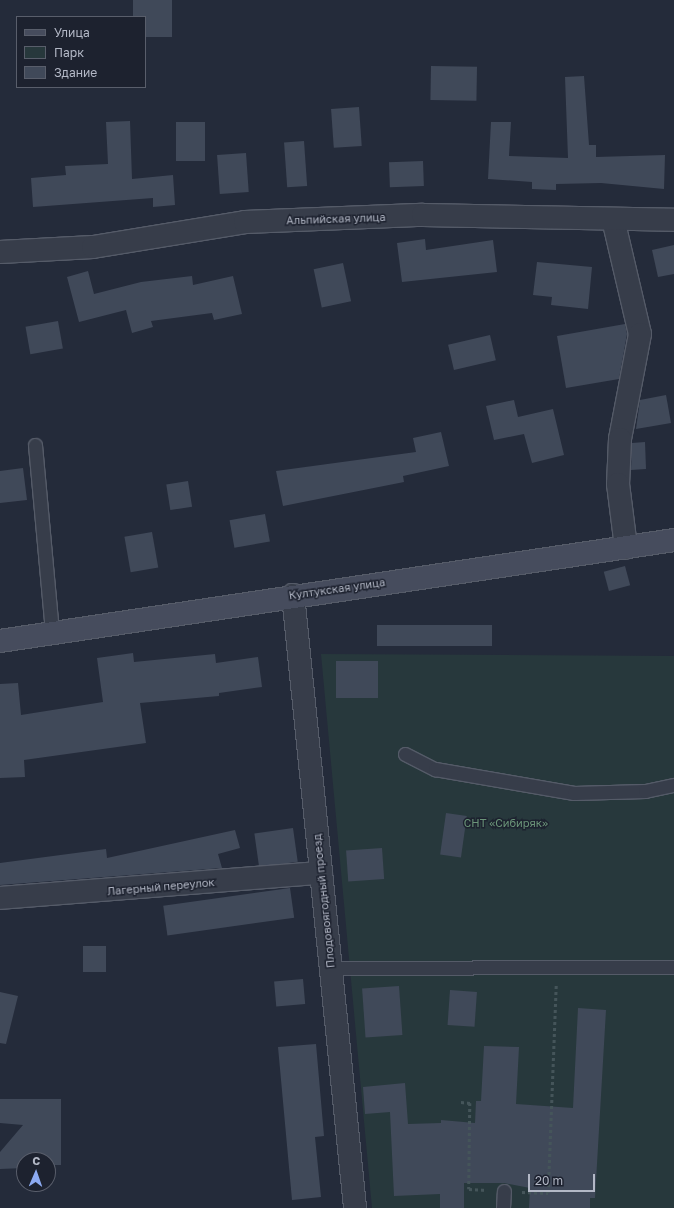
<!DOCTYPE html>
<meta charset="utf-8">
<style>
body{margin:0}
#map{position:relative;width:674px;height:1208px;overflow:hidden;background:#242b3a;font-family:"Golos Text",sans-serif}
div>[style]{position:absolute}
.green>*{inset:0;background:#27383c}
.building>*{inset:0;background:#404959;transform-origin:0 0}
.path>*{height:2.5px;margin-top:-1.25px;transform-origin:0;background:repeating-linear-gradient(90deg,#45555a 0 3px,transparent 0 6px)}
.roads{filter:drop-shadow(1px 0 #555b68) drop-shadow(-1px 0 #555b68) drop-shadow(0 1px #555b68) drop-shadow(0 -1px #555b68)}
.service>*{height:13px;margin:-6.5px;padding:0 6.5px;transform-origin:6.5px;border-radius:6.5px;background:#373d4a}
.minor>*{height:22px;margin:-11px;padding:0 11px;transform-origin:11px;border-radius:11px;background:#373d4a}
.secondary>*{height:22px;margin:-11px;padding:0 11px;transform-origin:11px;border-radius:11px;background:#464c5d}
span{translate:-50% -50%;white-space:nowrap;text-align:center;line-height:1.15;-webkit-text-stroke:3px #1d222f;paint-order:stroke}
.street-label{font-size:11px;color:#b3b8c6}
.park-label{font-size:11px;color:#6b9579}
.legend{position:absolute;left:16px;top:16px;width:130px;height:72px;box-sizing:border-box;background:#1d222f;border:1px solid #595e6b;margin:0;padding:5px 7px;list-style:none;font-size:12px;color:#b3b8c6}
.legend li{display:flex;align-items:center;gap:8px;height:20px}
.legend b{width:20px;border:1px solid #595e6b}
.north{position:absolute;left:16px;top:1152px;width:40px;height:40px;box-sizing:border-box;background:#1d222f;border:1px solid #595e6b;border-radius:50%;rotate:2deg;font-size:11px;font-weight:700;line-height:16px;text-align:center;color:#b3b8c6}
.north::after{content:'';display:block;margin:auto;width:14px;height:18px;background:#8caaf1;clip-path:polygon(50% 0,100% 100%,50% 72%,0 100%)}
.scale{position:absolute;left:528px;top:1174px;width:67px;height:18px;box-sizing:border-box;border:2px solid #b3b8c6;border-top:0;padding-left:5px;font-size:12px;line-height:14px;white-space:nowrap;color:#b3b8c6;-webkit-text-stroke:3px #1d222f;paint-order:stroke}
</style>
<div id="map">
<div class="green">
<div style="clip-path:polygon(321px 654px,674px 656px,674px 1208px,372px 1208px)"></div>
</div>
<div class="building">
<div style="clip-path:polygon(133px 0,172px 0,172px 37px,145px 37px,145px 17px,133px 17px)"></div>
<div style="left:431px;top:66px;width:46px;height:34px;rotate:1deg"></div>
<div style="clip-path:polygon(584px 76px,589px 145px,596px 145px,596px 157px,665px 155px,664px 189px,601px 183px,556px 184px,556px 190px,532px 189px,532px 182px,488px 179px,491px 122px,511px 122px,509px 156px,568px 158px,565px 77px)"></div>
<div style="left:359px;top:107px;width:39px;height:28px;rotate:86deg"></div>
<div style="clip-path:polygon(130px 121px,132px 179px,173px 175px,175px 205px,153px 207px,153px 198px,33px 207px,31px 178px,66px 175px,65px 166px,108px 164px,106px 122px)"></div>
<div style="left:176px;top:122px;width:29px;height:39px"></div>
<div style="left:304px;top:141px;width:45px;height:20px;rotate:86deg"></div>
<div style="left:246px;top:153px;width:39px;height:29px;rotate:86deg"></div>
<div style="left:423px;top:161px;width:25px;height:34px;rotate:88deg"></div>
<div style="clip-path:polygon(425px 239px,426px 250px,493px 240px,497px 272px,402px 282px,397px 243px)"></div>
<div style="clip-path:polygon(674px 245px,674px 274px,658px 277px,652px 250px)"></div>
<div style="clip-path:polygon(537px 262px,592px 267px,588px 309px,551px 305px,552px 297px,533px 295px)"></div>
<div style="left:343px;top:263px;width:39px;height:30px;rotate:78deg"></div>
<div style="clip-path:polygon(88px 271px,94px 294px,141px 282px,192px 276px,193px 285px,233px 276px,242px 314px,214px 320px,212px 313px,151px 321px,153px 327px,132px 333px,126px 310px,79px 322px,67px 277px)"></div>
<div style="left:58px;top:321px;width:28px;height:33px;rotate:80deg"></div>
<div style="clip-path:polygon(625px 324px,627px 334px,619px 379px,566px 388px,557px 336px)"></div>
<div style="left:490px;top:335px;width:26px;height:43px;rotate:77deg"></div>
<div style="clip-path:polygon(666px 395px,671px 423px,636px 429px,640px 400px)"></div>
<div style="clip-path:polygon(514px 400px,518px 417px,553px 409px,564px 455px,532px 463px,524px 434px,494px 440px,486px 406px)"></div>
<div style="clip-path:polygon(441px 432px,449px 466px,403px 476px,404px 482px,283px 506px,276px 471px,416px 452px,413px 438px)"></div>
<div style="clip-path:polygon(645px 442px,646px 469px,631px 470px,632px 443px)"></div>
<div style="clip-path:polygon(23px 468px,27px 500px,0 503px,0 471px)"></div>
<div style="left:188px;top:481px;width:26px;height:22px;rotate:81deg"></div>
<div style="left:265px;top:514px;width:28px;height:36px;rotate:80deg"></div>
<div style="left:152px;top:532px;width:36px;height:28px;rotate:80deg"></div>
<div style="left:625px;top:566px;width:20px;height:22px;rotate:75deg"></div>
<div style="left:377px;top:625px;width:115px;height:21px"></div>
<div style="clip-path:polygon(133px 653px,134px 662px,215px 654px,216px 663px,258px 657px,262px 687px,219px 693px,219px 696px,140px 703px,146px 743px,24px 760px,25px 777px,0 778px,0 684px,18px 683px,21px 715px,103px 702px,97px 658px)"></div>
<div style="left:336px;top:661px;width:42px;height:37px"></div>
<div style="left:446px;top:813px;width:21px;height:42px;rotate:8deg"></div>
<div style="left:293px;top:828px;width:34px;height:39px;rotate:82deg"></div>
<div style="clip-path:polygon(235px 830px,240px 848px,218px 854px,222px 868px,0 885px,0 863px,106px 849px,107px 858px)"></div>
<div style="left:382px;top:848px;width:31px;height:36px;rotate:86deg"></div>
<div style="left:290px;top:888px;width:30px;height:128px;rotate:82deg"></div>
<div style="left:106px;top:946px;width:26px;height:23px;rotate:90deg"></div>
<div style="left:303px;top:979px;width:25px;height:29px;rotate:85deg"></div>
<div style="left:399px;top:986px;width:49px;height:37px;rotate:86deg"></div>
<div style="left:450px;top:990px;width:27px;height:35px;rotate:4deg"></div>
<div style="clip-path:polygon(0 992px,18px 996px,6px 1044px,0 1043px)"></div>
<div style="clip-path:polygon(578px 1008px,606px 1010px,595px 1198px,590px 1198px,590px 1208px,529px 1208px,530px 1188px,504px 1183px,464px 1183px,464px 1208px,440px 1208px,440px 1194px,394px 1196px,390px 1112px,365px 1114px,363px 1087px,405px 1083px,408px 1124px,441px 1123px,441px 1120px,475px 1123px,476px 1101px,481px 1101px,484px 1046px,519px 1047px,516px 1104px,573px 1108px)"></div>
<div style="clip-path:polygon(316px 1044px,324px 1136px,315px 1137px,321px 1197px,292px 1200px,278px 1047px)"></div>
<div style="clip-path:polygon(0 1099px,61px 1099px,61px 1165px,48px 1165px,48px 1160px,24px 1160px,24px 1168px,0 1169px,0 1152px,23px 1125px,0 1123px)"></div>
</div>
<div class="path">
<div style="left:461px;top:1102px;width:9px;rotate:6deg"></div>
<div style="left:470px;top:1103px;width:86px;rotate:90.7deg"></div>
<div style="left:469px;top:1189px;width:18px;rotate:3deg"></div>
<div style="left:522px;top:1192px;width:26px;rotate:2deg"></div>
<div style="left:548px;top:1193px;width:208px;rotate:-87.8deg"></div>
</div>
<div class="roads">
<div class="service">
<div style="left:35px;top:445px;width:189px;rotate:84.8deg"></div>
<div style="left:405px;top:754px;width:34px;rotate:27deg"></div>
<div style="left:435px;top:769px;width:141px;rotate:9.8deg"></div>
<div style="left:574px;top:793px;width:71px;rotate:-1.6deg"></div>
<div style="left:645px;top:791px;width:30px;rotate:-12deg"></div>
<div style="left:331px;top:968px;width:343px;rotate:-0.2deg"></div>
<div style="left:503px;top:1208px;width:17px;rotate:-87deg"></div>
</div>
<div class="minor">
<div style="left:613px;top:219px;width:118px;rotate:76.8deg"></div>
<div style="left:640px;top:334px;width:107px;rotate:100.8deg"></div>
<div style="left:620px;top:439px;width:45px;rotate:92.5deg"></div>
<div style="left:618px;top:484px;width:64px;rotate:82.8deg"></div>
<div style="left:0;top:252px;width:93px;rotate:-3.1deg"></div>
<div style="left:93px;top:247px;width:154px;rotate:-9.3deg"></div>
<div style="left:245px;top:222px;width:178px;rotate:-2.3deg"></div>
<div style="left:423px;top:215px;width:251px;rotate:1.1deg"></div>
<div style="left:293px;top:595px;width:616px;rotate:84.22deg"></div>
<div style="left:0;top:898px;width:322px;rotate:-4.5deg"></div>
</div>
<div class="secondary">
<div style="left:0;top:641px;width:682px;rotate:-8.52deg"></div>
</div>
</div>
<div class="street-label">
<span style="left:336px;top:219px;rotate:-2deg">Альпийская улица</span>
<span style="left:337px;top:589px;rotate:-8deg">Култукская улица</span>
<span style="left:161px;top:887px;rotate:-5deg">Лагерный переулок</span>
<span style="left:324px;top:901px;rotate:-96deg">Плодовоягодный проезд</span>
</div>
<div class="park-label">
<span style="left:506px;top:823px">СНТ «Сибиряк»</span>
</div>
<ul class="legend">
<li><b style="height:5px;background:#464c5d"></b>Улица</li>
<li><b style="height:11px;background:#27383c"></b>Парк</li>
<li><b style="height:11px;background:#404959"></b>Здание</li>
</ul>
<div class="north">С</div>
<div class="scale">20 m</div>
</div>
